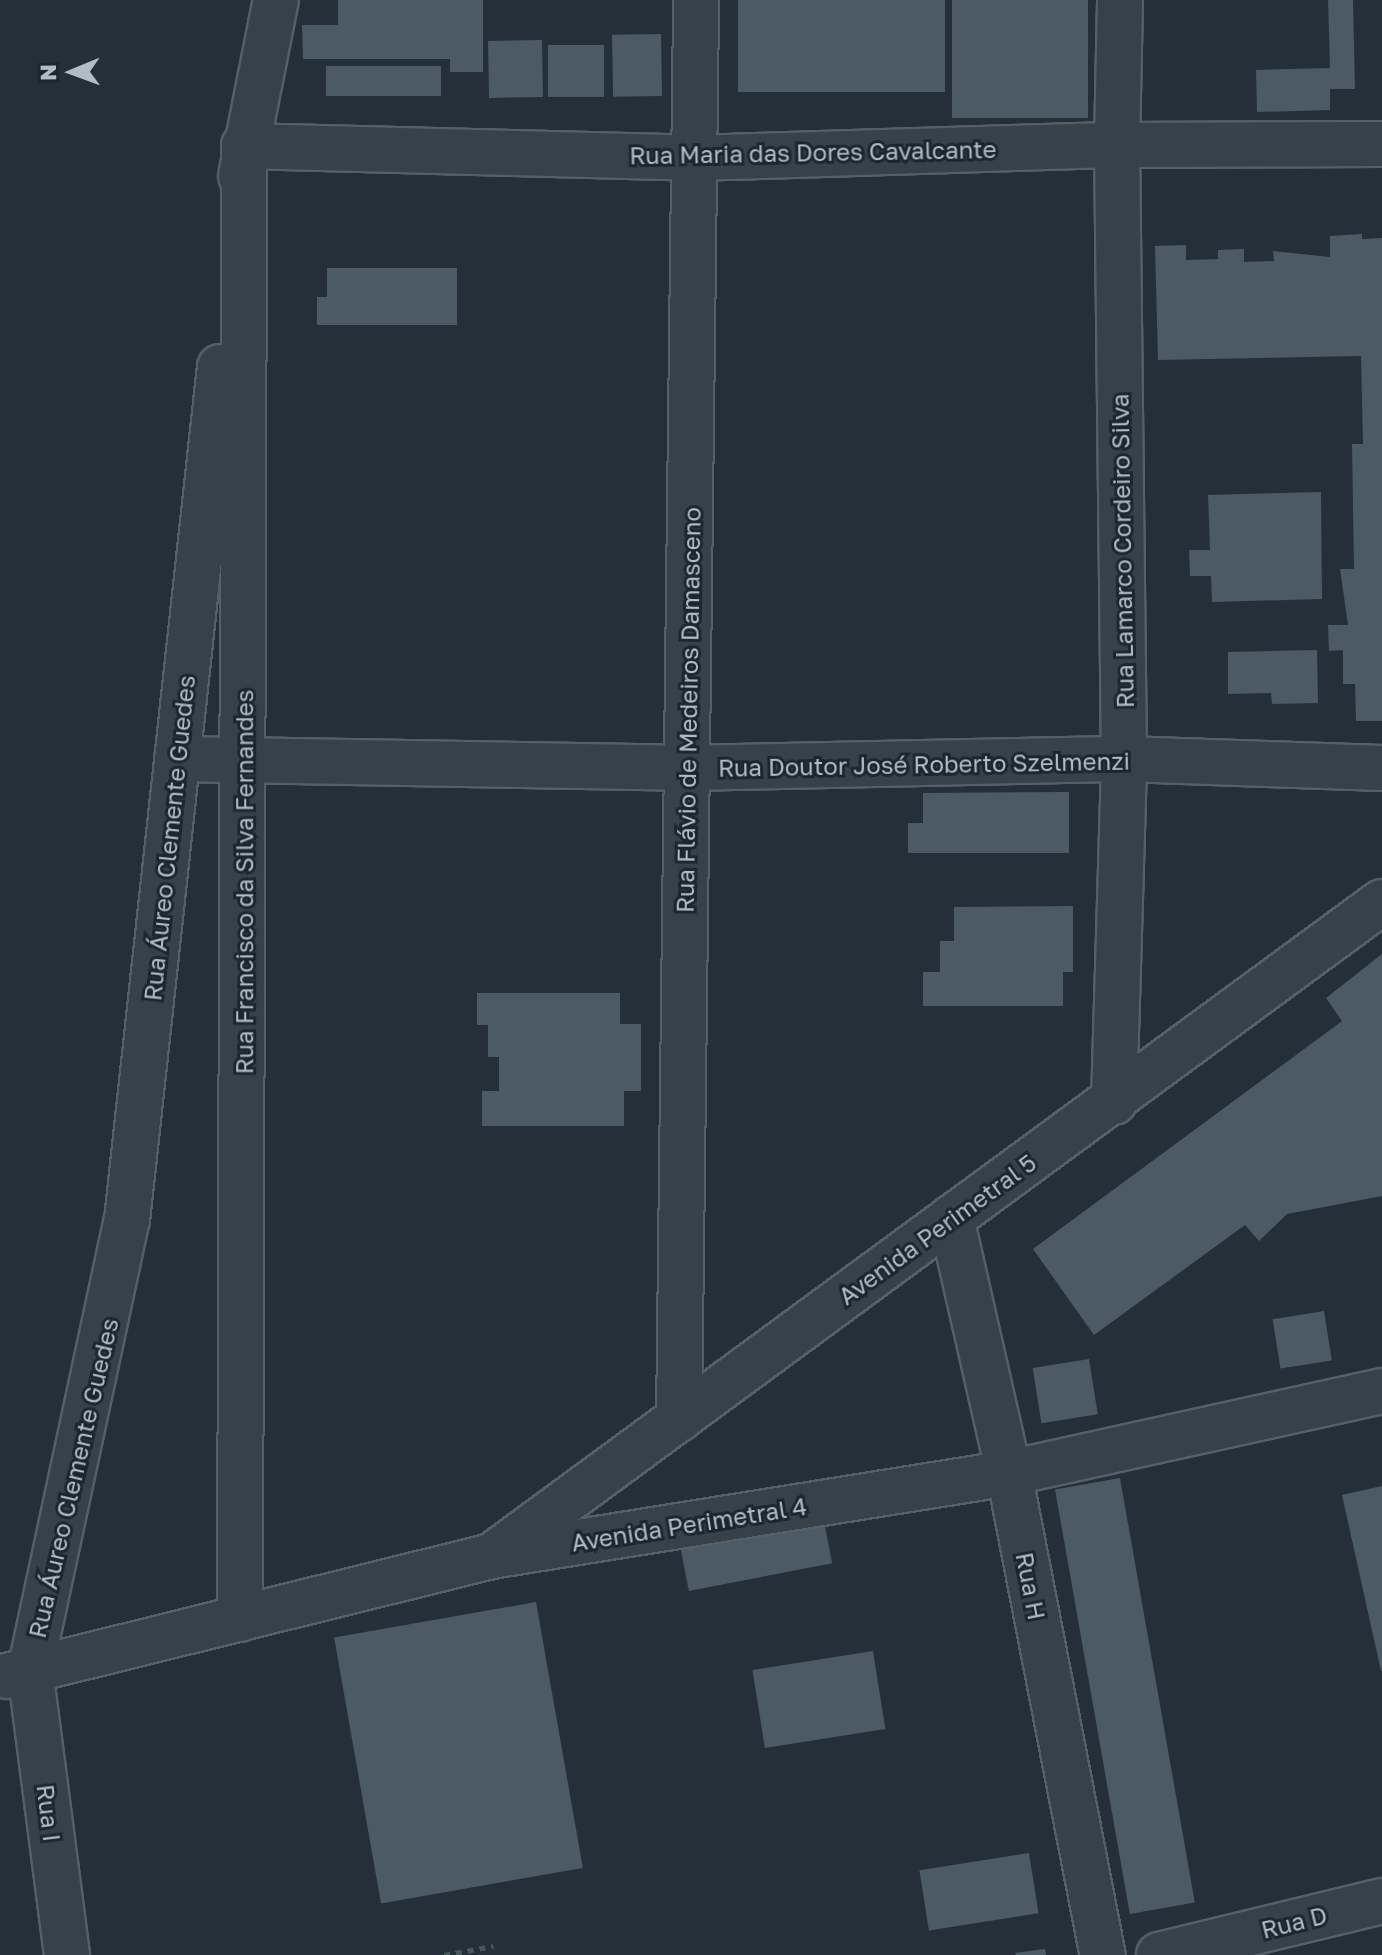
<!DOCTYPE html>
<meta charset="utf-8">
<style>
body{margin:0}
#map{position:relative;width:1382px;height:1955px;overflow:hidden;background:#242f3a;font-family:"Golos Text",sans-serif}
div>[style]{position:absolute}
.building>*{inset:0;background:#4c5a65;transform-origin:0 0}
.path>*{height:5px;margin-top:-2.5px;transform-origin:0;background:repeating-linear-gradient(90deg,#455959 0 6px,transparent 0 12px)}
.roads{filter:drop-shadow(2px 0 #555f68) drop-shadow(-2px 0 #555f68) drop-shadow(0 2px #555f68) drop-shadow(0 -2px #555f68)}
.minor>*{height:44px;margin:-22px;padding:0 22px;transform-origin:22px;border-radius:22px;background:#37414a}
span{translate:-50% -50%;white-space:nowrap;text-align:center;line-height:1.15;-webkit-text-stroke:6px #1c262f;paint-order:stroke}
.street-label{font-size:24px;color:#b2bcc6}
.north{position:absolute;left:32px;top:32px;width:80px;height:80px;-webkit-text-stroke:6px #1c262f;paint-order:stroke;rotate:269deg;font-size:22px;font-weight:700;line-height:32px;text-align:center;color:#b2bcc6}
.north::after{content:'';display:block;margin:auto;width:28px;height:36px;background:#b2bcc6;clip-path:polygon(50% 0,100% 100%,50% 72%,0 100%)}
</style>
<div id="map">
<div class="building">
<div style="clip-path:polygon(338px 0,483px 0,483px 72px,450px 72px,450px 59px,303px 59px,302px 25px,338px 25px)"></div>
<div style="left:738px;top:0;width:207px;height:92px"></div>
<div style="left:952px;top:0;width:136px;height:118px"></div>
<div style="clip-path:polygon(1328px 0,1353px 0,1355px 89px,1330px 89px,1330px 110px,1257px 112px,1256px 70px,1330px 68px)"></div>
<div style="left:661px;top:34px;width:62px;height:49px;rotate:89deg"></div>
<div style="left:542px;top:40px;width:57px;height:54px;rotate:89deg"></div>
<div style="left:548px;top:45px;width:56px;height:52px"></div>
<div style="left:326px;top:66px;width:115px;height:30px"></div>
<div style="clip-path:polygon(1362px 234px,1362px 239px,1382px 238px,1382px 721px,1356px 721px,1355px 684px,1343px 684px,1343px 650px,1329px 651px,1328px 625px,1348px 625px,1340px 569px,1354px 569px,1352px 444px,1363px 444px,1361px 356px,1158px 360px,1155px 246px,1186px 245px,1186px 260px,1218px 259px,1218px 250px,1244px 249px,1244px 262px,1274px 261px,1273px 251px,1330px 257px,1330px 236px)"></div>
<div style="clip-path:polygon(327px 268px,457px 268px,457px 325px,317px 325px,317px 297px,327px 297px)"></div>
<div style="clip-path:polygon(1321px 492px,1322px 599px,1212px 602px,1211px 576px,1190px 576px,1189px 550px,1210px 550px,1208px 495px)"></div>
<div style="clip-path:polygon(1317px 650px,1318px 703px,1272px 704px,1271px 693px,1228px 694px,1228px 652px)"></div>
<div style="clip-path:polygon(1069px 792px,1069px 853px,908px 853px,908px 823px,923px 823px,923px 793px)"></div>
<div style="clip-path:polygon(1073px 906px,1073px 972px,1063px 972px,1063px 1006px,923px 1006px,923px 972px,940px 972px,940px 941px,954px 941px,954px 907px)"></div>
<div style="clip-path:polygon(1382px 954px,1382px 1196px,1287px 1214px,1259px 1241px,1245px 1225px,1094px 1335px,1033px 1249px,1342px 1021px,1326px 998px)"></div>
<div style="clip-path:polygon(477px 993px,620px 993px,620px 1024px,641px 1024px,641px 1091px,624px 1091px,624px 1126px,482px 1126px,482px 1091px,499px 1091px,499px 1057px,488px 1057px,488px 1025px,477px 1025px)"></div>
<div style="left:1324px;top:1311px;width:50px;height:52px;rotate:81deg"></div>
<div style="left:1089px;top:1359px;width:56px;height:57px;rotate:81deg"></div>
<div style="left:1120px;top:1478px;width:431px;height:66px;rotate:80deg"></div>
<div style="clip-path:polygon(1382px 1486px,1382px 1671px,1381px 1671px,1342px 1495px)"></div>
<div style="left:824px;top:1521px;width:43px;height:146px;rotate:79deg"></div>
<div style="left:536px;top:1602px;width:270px;height:205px;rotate:80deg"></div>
<div style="left:873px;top:1651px;width:79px;height:122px;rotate:81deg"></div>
<div style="left:1029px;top:1853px;width:61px;height:111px;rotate:81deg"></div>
<div style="clip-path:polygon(1045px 1949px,1046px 1955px,1016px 1955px,1015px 1953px)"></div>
</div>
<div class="path">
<div style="left:444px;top:1955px;width:50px;rotate:-10.4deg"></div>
</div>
<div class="roads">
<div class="minor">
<div style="left:241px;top:176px;width:179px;rotate:-78.8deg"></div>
<div style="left:177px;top:759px;width:510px;rotate:1.01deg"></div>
<div style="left:687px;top:768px;width:437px;rotate:-1.2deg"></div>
<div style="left:1124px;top:759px;width:258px;rotate:2deg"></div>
<div style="left:1114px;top:1102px;width:343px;rotate:-88.3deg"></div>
<div style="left:1124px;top:759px;width:614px;rotate:-90.65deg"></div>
<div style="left:1117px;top:145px;width:145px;rotate:-88.8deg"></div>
<div style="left:951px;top:1218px;width:262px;rotate:77.2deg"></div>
<div style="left:1009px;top:1473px;width:491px;rotate:79deg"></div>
<div style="left:679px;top:1419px;width:1419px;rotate:-89.31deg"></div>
<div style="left:497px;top:1552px;width:1098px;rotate:-36.3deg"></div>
<div style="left:240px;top:1619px;width:1473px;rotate:-89.84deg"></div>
<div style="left:244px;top:146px;width:451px;rotate:1.5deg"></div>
<div style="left:695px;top:158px;width:422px;rotate:-1.8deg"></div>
<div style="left:1117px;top:145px;width:265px;rotate:-0.2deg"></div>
<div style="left:7px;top:1676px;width:499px;rotate:-13.9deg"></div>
<div style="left:491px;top:1556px;width:525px;rotate:-9.1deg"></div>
<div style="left:1009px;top:1473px;width:382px;rotate:-12.4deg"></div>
<div style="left:67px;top:1955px;width:286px;rotate:-97.4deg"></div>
<div style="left:30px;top:1671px;width:461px;rotate:-77.9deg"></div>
<div style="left:127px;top:1220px;width:858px;rotate:-83.78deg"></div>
<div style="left:1159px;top:1955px;width:229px;rotate:-13.6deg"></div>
</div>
</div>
<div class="street-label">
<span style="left:813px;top:152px;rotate:-1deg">Rua Maria das Dores Cavalcante</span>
<span style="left:1122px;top:551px;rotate:-91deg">Rua Lamarco Cordeiro Silva</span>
<span style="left:688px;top:710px;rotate:-89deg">Rua Flávio de Medeiros Damasceno</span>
<span style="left:924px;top:764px;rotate:-1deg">Rua Doutor José Roberto Szelmenzi</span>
<span style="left:169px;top:838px;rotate:-84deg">Rua Áureo Clemente Guedes</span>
<span style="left:244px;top:882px;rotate:-90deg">Rua Francisco da Silva Fernandes</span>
<span style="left:937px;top:1229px;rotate:-36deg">Avenida Perimetral 5</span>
<span style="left:73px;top:1478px;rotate:-77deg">Rua Áureo Clemente Guedes</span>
<span style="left:689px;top:1524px;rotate:-9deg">Avenida Perimetral 4</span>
<span style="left:1031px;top:1586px;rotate:79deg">Rua H</span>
<span style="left:49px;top:1813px;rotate:83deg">Rua I</span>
<span style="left:1294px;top:1922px;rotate:-14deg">Rua D</span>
</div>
<div class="north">N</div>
</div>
